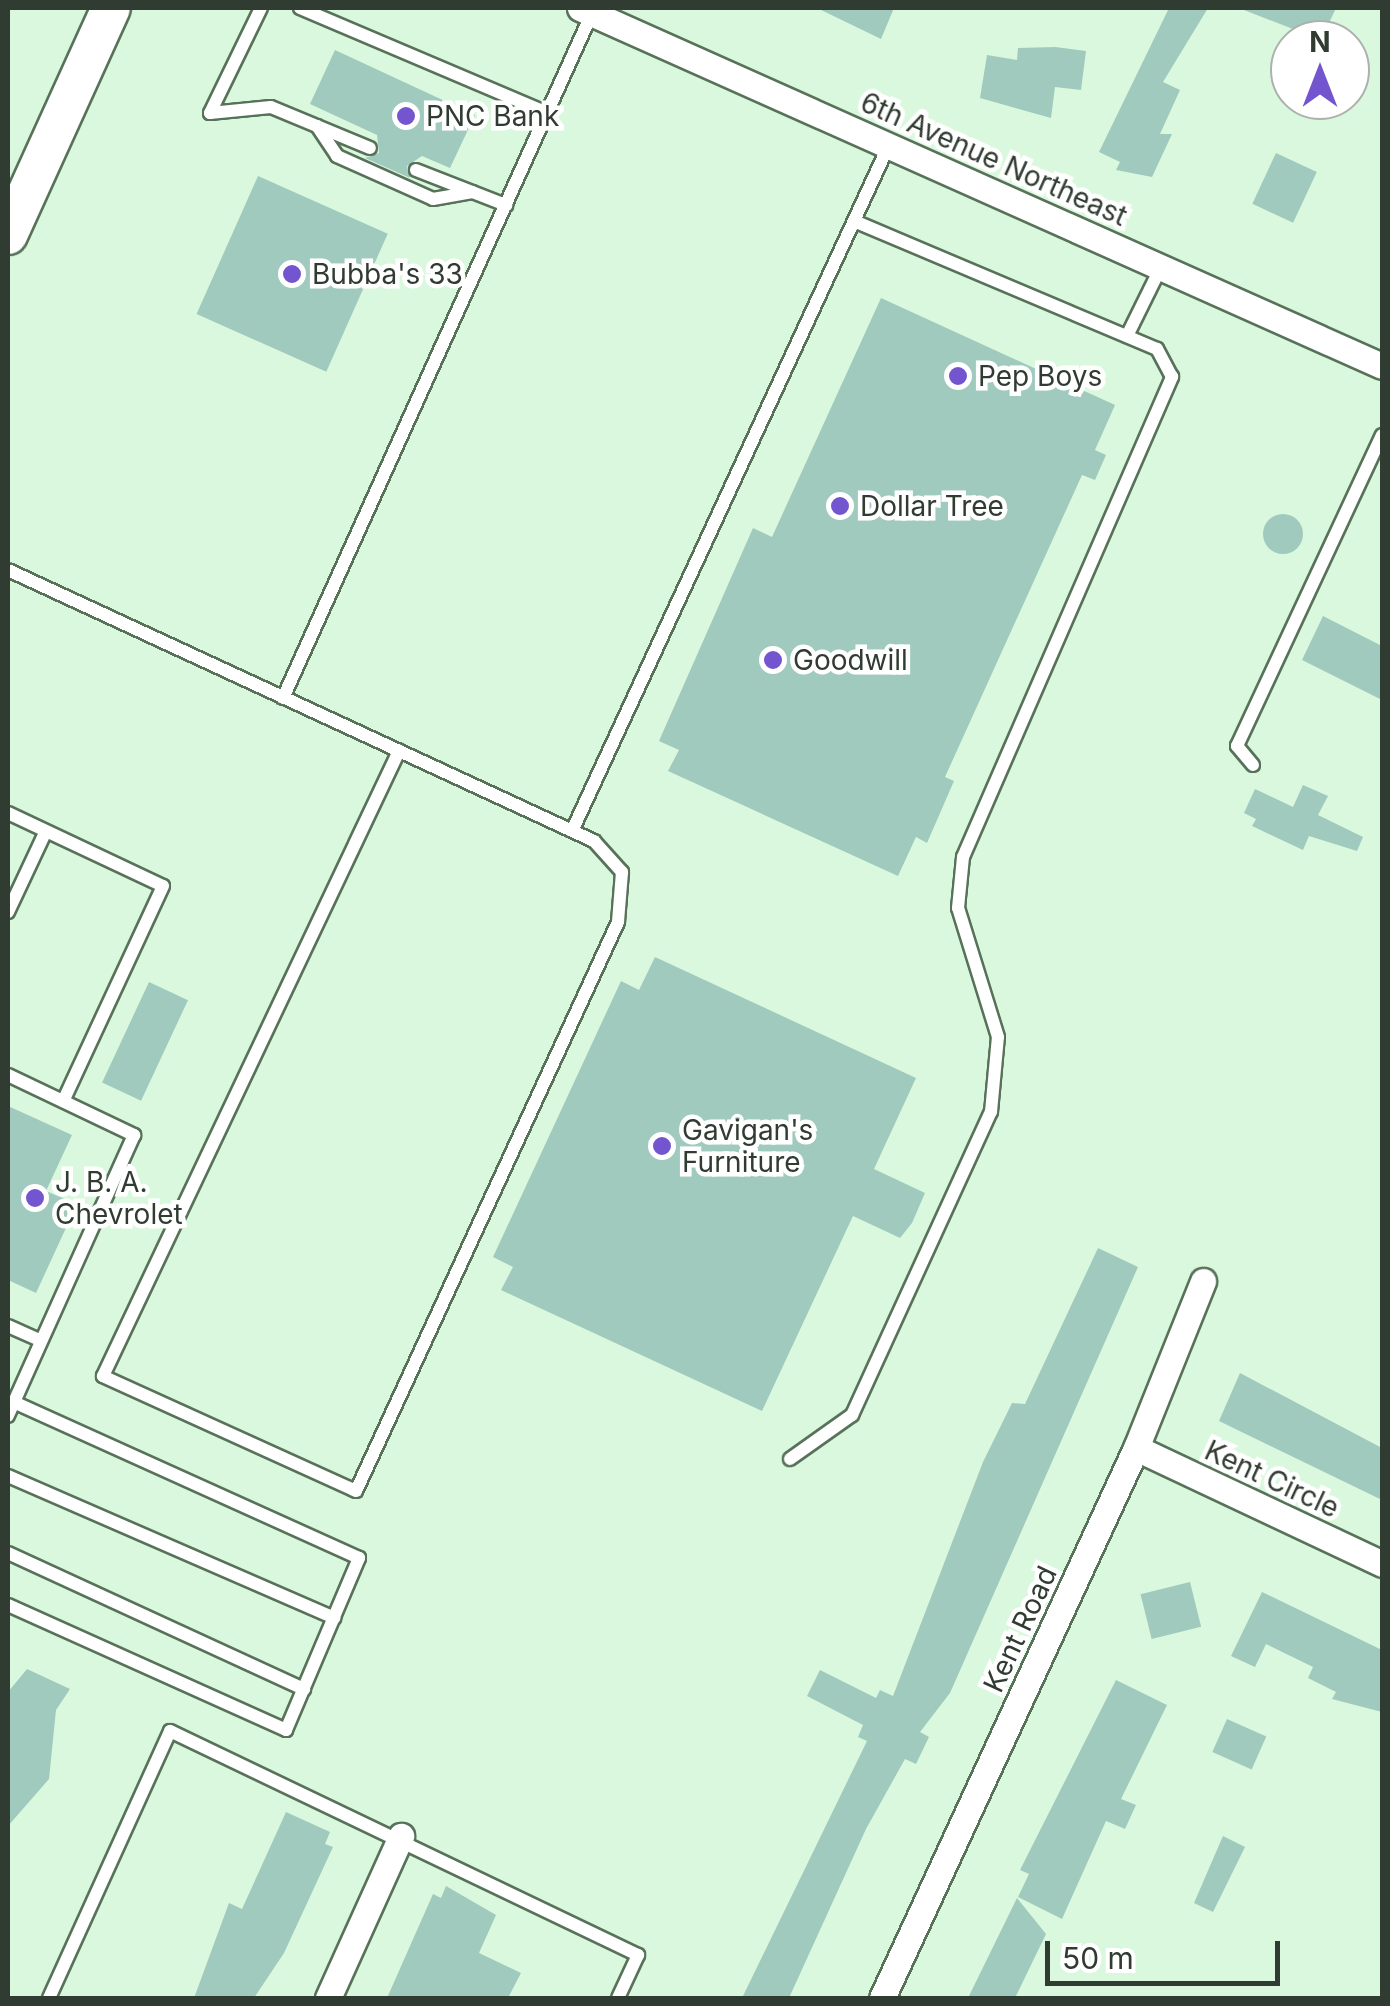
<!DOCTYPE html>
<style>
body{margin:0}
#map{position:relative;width:1390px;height:2006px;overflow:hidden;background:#daf8dd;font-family:Inter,sans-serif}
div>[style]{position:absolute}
.building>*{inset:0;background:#a0cabe;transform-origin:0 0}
.round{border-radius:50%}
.roads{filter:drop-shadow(2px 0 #58725a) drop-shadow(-2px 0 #58725a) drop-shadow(0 2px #58725a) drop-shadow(0 -2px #58725a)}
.service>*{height:12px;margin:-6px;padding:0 6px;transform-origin:6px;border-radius:6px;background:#fff}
.minor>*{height:25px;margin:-12.5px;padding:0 12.5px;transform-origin:12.5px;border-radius:12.5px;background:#fff}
.primary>*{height:38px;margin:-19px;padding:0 19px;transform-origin:19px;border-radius:19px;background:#fff}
.dots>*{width:28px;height:28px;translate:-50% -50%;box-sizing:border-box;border:5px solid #fff;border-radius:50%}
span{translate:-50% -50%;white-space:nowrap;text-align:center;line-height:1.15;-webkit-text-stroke:9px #fff;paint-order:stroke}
.poi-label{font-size:28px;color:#303c31}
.left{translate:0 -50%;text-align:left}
.street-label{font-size:28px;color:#303c31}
.frame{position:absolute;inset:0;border:10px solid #303c31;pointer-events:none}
.north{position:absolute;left:1270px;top:20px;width:100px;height:100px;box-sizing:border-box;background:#fff;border:2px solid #acb1ad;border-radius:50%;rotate:0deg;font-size:28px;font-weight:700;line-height:40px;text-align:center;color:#303c31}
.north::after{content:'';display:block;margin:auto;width:35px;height:45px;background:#7355cf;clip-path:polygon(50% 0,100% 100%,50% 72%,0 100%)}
.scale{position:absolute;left:1045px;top:1941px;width:235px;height:45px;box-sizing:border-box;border:5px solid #303c31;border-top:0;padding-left:12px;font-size:30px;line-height:35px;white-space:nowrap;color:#303c31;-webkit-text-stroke:8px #fff;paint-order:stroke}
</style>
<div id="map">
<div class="building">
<div style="clip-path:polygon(817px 8px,894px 8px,881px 39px)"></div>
<div style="clip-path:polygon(1169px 8px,1208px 8px,1163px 82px,1180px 90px,1160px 134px,1172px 134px,1152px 177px,1116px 170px,1120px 162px,1099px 152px)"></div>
<div style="clip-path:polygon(1239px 8px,1336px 8px,1321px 40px)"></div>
<div style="clip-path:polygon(1055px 47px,1086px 51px,1081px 90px,1055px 87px,1051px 118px,980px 98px,987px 55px,1017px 60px,1018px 48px)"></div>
<div style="clip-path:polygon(335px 50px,475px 115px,450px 168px,422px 156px,407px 166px,410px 178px,365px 158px,379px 153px,377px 135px,310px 104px)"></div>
<div style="left:1276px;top:153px;width:45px;height:56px;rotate:25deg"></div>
<div style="left:258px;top:176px;width:142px;height:151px;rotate:24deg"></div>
<div style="clip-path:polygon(881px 298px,1115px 405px,1095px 450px,1106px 455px,1095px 480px,1082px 475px,945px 777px,954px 781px,927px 843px,916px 837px,898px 876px,668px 771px,679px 750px,659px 741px,753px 528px,772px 537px)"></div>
<div class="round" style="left:1263px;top:514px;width:40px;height:40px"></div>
<div style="clip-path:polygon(1323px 616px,1382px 646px,1382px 700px,1302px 660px)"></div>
<div style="clip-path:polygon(1303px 785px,1328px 796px,1318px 815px,1363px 837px,1357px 851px,1309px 836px,1303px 850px,1252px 826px,1256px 819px,1244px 813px,1255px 789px,1293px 807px)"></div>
<div style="clip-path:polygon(655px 957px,916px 1078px,874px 1169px,925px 1193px,912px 1223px,900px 1238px,853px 1216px,762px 1411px,501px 1290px,513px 1267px,493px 1257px,621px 981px,639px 990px)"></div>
<div style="left:149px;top:982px;width:43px;height:111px;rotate:25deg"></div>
<div style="clip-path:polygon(8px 1106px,72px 1135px,46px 1191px,77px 1204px,36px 1293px,8px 1280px)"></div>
<div style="clip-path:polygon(1098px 1248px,1138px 1267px,950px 1693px,920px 1732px,929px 1737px,916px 1764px,905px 1759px,866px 1829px,789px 1998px,742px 1998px,867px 1741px,858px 1737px,863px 1725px,807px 1696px,820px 1670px,876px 1698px,880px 1690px,893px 1696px,983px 1462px,1012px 1403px,1025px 1404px)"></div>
<div style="clip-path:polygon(1240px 1373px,1382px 1448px,1382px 1500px,1219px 1421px)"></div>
<div style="left:1190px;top:1582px;width:46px;height:51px;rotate:76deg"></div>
<div style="clip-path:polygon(1262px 1592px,1382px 1650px,1382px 1712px,1332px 1699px,1336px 1692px,1308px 1678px,1313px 1667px,1266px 1644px,1255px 1667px,1231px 1656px)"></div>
<div style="clip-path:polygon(27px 1669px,70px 1689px,56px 1710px,49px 1779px,8px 1826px,8px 1692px)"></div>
<div style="clip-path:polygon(1116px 1680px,1167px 1705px,1121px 1799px,1136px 1805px,1125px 1829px,1106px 1821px,1062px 1919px,1018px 1897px,1029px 1874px,1020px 1870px)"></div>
<div style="left:1227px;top:1719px;width:43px;height:36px;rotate:24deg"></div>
<div style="clip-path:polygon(286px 1812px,330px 1832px,325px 1844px,333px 1847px,284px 1953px,254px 1998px,194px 1998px,229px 1903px,242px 1909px)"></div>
<div style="clip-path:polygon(1223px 1836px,1245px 1847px,1213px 1912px,1194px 1903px)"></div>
<div style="clip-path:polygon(446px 1886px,496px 1915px,479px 1953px,521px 1973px,508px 1998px,387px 1998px,433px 1894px,441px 1898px)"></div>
<div style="clip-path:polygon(1017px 1898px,1046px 1934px,1015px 1998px,968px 1998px)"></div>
</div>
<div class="roads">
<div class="service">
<div style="left:300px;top:8px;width:268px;rotate:23deg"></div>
<div style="left:210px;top:113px;width:61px;rotate:-5.6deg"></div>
<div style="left:271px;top:107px;width:107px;rotate:22.5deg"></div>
<div style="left:210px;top:113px;width:117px;rotate:-64.1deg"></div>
<div style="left:317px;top:126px;width:36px;rotate:56deg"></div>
<div style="left:337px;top:156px;width:105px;rotate:24.1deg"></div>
<div style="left:433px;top:199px;width:40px;rotate:-10deg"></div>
<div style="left:416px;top:170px;width:97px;rotate:21.3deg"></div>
<div style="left:1127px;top:336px;width:77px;rotate:-63.8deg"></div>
<div style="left:8px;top:570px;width:646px;rotate:24.82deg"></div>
<div style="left:594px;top:841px;width:42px;rotate:47.9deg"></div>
<div style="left:622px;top:872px;width:50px;rotate:94.6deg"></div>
<div style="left:618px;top:922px;width:626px;rotate:114.72deg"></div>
<div style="left:356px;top:1491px;width:278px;rotate:-155.6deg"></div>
<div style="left:103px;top:1376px;width:692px;rotate:-64.66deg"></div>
<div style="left:283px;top:698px;width:751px;rotate:-65.72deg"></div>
<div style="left:1253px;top:765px;width:25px;rotate:-130deg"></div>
<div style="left:1237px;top:746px;width:343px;rotate:-65deg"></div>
<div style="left:8px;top:813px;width:171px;rotate:25.2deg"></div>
<div style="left:163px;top:886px;width:237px;rotate:114.9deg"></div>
<div style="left:572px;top:831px;width:756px;rotate:-65.2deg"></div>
<div style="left:8px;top:912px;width:89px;rotate:-64.9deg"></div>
<div style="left:8px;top:1075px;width:140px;rotate:25.5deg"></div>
<div style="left:134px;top:1135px;width:308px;rotate:114.2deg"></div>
<div style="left:8px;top:1326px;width:36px;rotate:24deg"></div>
<div style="left:790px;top:1459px;width:76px;rotate:-35.4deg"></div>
<div style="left:852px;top:1415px;width:333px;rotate:-65.4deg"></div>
<div style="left:991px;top:1112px;width:75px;rotate:-84.7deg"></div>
<div style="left:998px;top:1037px;width:135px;rotate:-107.2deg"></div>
<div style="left:958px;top:908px;width:51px;rotate:-84.4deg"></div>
<div style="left:963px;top:857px;width:524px;rotate:-66.47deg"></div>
<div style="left:1172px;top:377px;width:32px;rotate:-118deg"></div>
<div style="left:1157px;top:349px;width:326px;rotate:-157.1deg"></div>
<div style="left:8px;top:1476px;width:356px;rotate:23.5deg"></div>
<div style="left:8px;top:1553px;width:326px;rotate:24.7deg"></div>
<div style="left:8px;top:1605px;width:305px;rotate:24.2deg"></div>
<div style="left:286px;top:1730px;width:187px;rotate:-67deg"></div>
<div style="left:359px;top:1558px;width:379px;rotate:-155.7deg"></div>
<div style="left:49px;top:1998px;width:293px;rotate:-65.6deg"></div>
<div style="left:170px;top:1731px;width:519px;rotate:25.58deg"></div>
<div style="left:638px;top:1955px;width:47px;rotate:114.9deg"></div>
</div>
<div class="minor">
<div style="left:580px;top:8px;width:878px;rotate:24.06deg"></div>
<div style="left:1136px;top:1448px;width:272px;rotate:25.2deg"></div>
<div style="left:328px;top:1998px;width:178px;rotate:-65.7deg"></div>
<div style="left:882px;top:1998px;width:606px;rotate:-65.21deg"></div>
<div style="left:1136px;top:1448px;width:180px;rotate:-68.1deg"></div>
</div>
<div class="primary">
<div style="left:8px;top:235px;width:249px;rotate:-65.6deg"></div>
</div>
</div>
<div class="dots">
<div style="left:406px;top:116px;background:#7355cf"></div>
<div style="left:292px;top:274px;background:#7355cf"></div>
<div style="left:958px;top:376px;background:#7355cf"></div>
<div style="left:840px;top:506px;background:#7355cf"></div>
<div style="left:773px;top:660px;background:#7355cf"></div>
<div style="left:662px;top:1146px;background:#7355cf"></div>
<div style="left:35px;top:1198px;background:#7355cf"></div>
</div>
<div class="poi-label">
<span class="left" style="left:426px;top:116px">PNC Bank</span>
<span class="left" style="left:312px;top:274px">Bubba's 33</span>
<span class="left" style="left:978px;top:376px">Pep Boys</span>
<span class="left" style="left:860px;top:506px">Dollar Tree</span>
<span class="left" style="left:793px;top:660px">Goodwill</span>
<span class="left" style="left:682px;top:1146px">Gavigan's<br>Furniture</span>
<span class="left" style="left:55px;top:1198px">J. B. A.<br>Chevrolet</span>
</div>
<div class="street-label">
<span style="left:994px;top:159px;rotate:24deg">6th Avenue Northeast</span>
<span style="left:1272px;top:1479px;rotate:25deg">Kent Circle</span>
<span style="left:1020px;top:1629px;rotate:-65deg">Kent Road</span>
</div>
<div class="frame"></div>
<div class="north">N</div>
<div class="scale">50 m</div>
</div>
